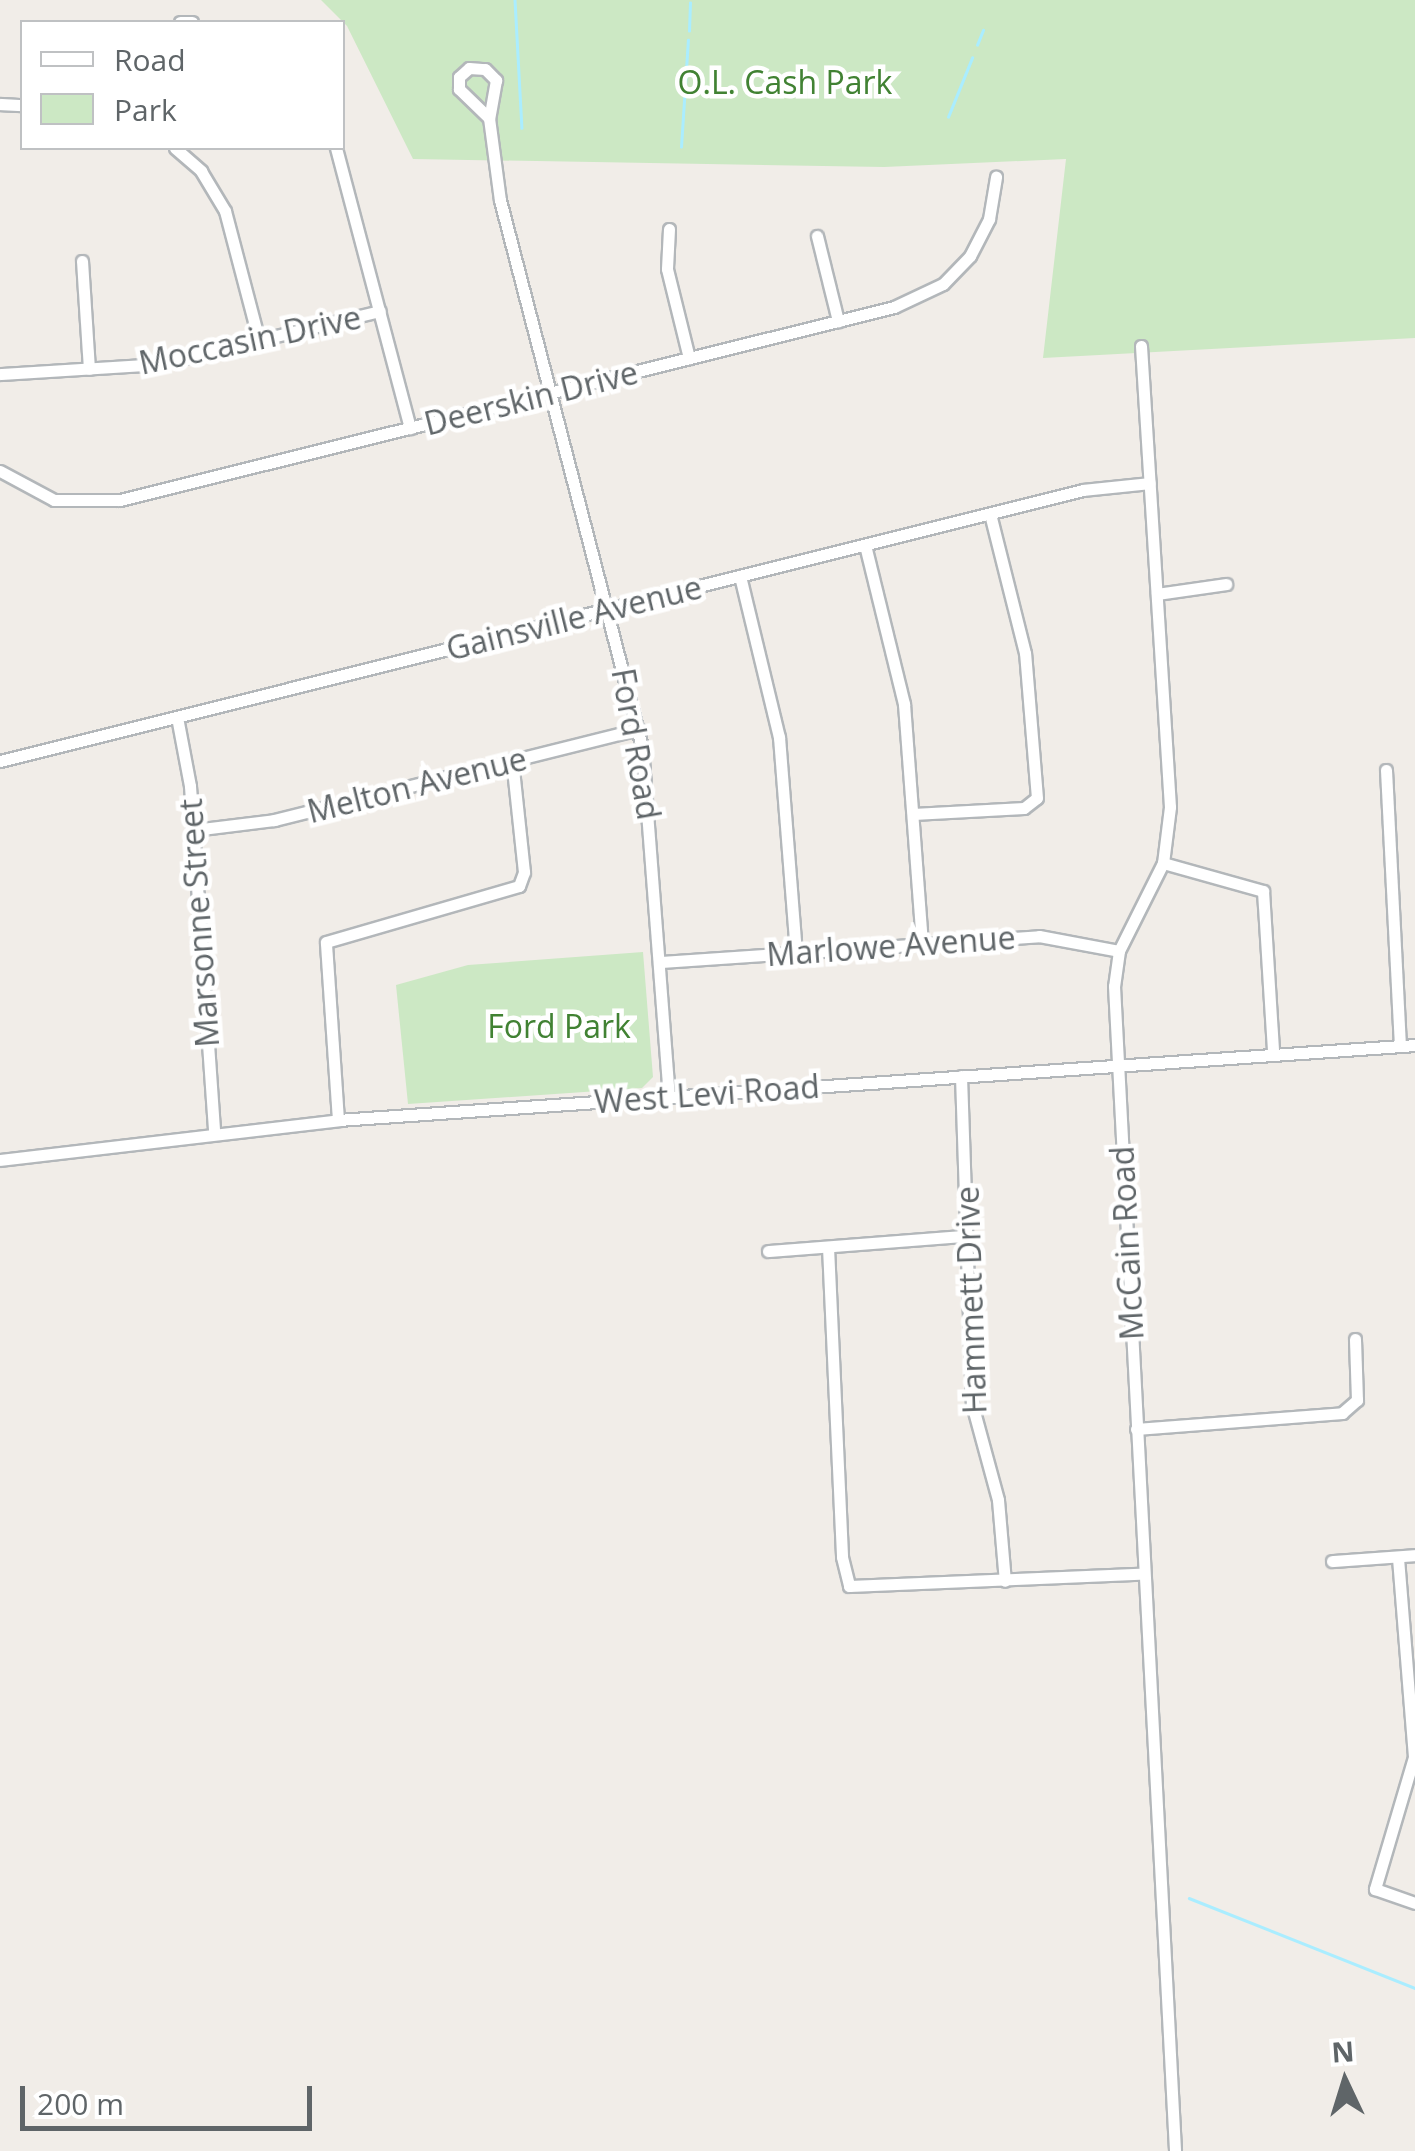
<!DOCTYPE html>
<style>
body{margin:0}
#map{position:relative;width:1415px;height:2151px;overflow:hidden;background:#f1ede8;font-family:"Open Sans",sans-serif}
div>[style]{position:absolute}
.green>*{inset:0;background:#cce8c4}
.stream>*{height:2.5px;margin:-1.25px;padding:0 1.25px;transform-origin:1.25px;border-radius:1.25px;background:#aaedff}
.roads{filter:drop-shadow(2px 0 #b3b7ba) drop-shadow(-2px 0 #b3b7ba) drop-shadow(0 2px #b3b7ba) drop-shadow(0 -2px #b3b7ba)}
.minor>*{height:11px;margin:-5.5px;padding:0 5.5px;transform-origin:5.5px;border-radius:5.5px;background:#fff}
span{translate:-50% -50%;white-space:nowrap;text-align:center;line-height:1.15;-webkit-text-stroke:9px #fff;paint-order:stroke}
.park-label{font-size:32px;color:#418233}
.street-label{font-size:32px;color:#5f6568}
.legend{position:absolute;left:20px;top:20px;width:325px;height:130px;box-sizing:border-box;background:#fff;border:2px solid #bfc1c3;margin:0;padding:12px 18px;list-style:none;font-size:30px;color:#5f6568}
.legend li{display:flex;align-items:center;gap:20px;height:50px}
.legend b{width:50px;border:2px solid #bfc1c3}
.north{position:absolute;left:1295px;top:2031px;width:100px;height:100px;-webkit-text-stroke:8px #fff;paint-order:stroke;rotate:356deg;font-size:28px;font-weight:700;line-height:40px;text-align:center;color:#5f6568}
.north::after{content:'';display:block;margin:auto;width:35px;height:45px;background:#5f6568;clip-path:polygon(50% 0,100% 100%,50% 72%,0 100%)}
.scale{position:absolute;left:20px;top:2086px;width:292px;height:45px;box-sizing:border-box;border:5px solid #5f6568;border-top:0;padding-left:12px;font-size:30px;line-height:35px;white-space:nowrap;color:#5f6568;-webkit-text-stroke:8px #fff;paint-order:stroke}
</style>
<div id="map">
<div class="green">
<div style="clip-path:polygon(321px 0,1415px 0,1415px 338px,1043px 358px,1066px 159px,884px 167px,413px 159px,347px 26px)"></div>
<div style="clip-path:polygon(643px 952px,653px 1077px,642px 1088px,408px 1104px,396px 985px,468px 965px)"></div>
</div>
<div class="stream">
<div style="left:515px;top:0;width:128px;rotate:86.9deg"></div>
<div style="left:689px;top:31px;width:28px;rotate:-88deg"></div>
<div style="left:977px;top:45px;width:16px;rotate:-68deg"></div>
<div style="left:948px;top:117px;width:64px;rotate:-67.9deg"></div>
<div style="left:681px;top:147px;width:107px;rotate:-86.3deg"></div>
<div style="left:1189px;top:1898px;width:243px;rotate:21.7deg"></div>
</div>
<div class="roads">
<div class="minor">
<div style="left:180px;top:22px;width:12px"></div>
<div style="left:0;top:104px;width:22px;rotate:3deg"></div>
<div style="left:489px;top:118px;width:42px;rotate:-136deg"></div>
<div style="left:459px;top:89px;width:12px;rotate:-90deg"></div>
<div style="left:459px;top:77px;width:13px;rotate:-42deg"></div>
<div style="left:469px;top:68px;width:16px;rotate:4deg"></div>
<div style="left:485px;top:69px;width:16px;rotate:45deg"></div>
<div style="left:496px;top:80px;width:39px;rotate:100deg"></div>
<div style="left:489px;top:118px;width:83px;rotate:82.4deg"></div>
<div style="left:500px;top:200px;width:565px;rotate:75.45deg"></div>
<div style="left:642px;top:747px;width:350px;rotate:85.6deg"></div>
<div style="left:175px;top:148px;width:35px;rotate:41deg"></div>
<div style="left:201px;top:171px;width:47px;rotate:59deg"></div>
<div style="left:225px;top:211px;width:134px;rotate:75.3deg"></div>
<div style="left:336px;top:148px;width:290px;rotate:75.2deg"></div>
<div style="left:669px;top:229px;width:40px;rotate:92.9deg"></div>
<div style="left:667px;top:269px;width:92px;rotate:76.1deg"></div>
<div style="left:817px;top:236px;width:88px;rotate:76.1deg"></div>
<div style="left:82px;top:261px;width:108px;rotate:86.3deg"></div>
<div style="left:1141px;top:346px;width:462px;rotate:86.4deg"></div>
<div style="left:1170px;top:807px;width:56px;rotate:97.1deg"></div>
<div style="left:1163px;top:863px;width:98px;rotate:116.6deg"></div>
<div style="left:1119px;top:951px;width:35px;rotate:98deg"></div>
<div style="left:1114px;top:986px;width:1167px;rotate:87deg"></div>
<div style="left:0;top:374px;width:159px;rotate:-3.6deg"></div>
<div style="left:159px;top:364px;width:227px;rotate:-13.5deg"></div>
<div style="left:0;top:471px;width:61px;rotate:28.2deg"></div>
<div style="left:54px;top:500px;width:66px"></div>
<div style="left:120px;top:500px;width:798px;rotate:-14deg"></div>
<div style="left:894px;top:307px;width:54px;rotate:-25.1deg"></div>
<div style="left:943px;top:284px;width:39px;rotate:-46deg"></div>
<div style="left:970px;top:256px;width:42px;rotate:-62.8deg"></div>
<div style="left:989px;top:219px;width:43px;rotate:-80.5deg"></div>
<div style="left:865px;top:545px;width:164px;rotate:76.2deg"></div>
<div style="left:904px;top:704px;width:240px;rotate:85.7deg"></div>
<div style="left:740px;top:576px;width:166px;rotate:76.4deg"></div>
<div style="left:779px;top:737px;width:216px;rotate:85.5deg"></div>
<div style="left:1157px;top:594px;width:70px;rotate:-8.2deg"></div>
<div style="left:177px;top:717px;width:70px;rotate:79.3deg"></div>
<div style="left:190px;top:786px;width:346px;rotate:86deg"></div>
<div style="left:0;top:761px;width:1116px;rotate:-14.05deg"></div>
<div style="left:1083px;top:490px;width:67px;rotate:-6deg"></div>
<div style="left:1386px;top:770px;width:276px;rotate:87.1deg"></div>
<div style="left:913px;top:814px;width:111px;rotate:-3.1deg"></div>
<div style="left:1024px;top:808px;width:16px;rotate:-38deg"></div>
<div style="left:1037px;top:798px;width:145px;rotate:-94.7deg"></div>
<div style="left:1025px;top:653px;width:143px;rotate:-104.1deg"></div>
<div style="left:193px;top:830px;width:82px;rotate:-7deg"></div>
<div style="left:274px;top:820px;width:376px;rotate:-14deg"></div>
<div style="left:1163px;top:863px;width:104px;rotate:15.6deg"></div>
<div style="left:1263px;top:891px;width:161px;rotate:86.4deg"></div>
<div style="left:661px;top:962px;width:379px;rotate:-3.9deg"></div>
<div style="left:1039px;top:936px;width:81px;rotate:10.6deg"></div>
<div style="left:961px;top:1076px;width:328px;rotate:88.1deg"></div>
<div style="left:972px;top:1404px;width:99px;rotate:74.8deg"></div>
<div style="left:998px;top:1500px;width:81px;rotate:85.1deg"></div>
<div style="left:338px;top:1120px;width:178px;rotate:-93.9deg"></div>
<div style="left:326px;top:942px;width:201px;rotate:-16.2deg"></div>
<div style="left:519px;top:886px;width:15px;rotate:-70deg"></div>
<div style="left:524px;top:872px;width:113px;rotate:-96.1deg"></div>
<div style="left:0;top:1160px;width:340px;rotate:-6.7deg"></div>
<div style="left:338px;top:1120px;width:1080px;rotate:-3.98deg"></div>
<div style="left:828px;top:1247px;width:310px;rotate:87.4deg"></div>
<div style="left:842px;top:1557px;width:30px;rotate:76deg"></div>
<div style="left:849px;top:1586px;width:291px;rotate:-2.4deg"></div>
<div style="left:768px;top:1251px;width:196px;rotate:-4.4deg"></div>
<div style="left:1136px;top:1429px;width:207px;rotate:-4.4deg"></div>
<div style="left:1342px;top:1413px;width:20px;rotate:-41deg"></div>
<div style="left:1357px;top:1400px;width:61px;rotate:-91.9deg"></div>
<div style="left:1398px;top:1558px;width:200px;rotate:85.4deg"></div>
<div style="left:1414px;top:1757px;width:138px;rotate:106.5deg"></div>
<div style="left:1375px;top:1889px;width:42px;rotate:19.3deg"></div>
<div style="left:1332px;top:1561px;width:83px;rotate:-4.1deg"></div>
</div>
</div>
<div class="park-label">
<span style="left:785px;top:82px">O.L. Cash Park</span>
<span style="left:559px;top:1026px">Ford Park</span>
</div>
<div class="street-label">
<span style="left:250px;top:340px;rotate:-12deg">Moccasin Drive</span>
<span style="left:531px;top:398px;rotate:-14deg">Deerskin Drive</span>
<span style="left:574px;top:618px;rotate:-14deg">Gainsville Avenue</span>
<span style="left:636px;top:744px;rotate:80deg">Ford Road</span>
<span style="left:417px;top:785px;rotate:-14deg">Melton Avenue</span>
<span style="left:199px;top:923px;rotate:-94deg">Marsonne Street</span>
<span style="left:891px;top:946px;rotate:-4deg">Marlowe Avenue</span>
<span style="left:707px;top:1094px;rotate:-4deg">West Levi Road</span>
<span style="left:1127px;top:1243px;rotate:-93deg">McCain Road</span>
<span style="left:971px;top:1300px;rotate:-92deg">Hammett Drive</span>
</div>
<ul class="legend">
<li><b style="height:12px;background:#fff"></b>Road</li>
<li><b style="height:28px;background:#cce8c4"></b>Park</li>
</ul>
<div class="north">N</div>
<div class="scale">200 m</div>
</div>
